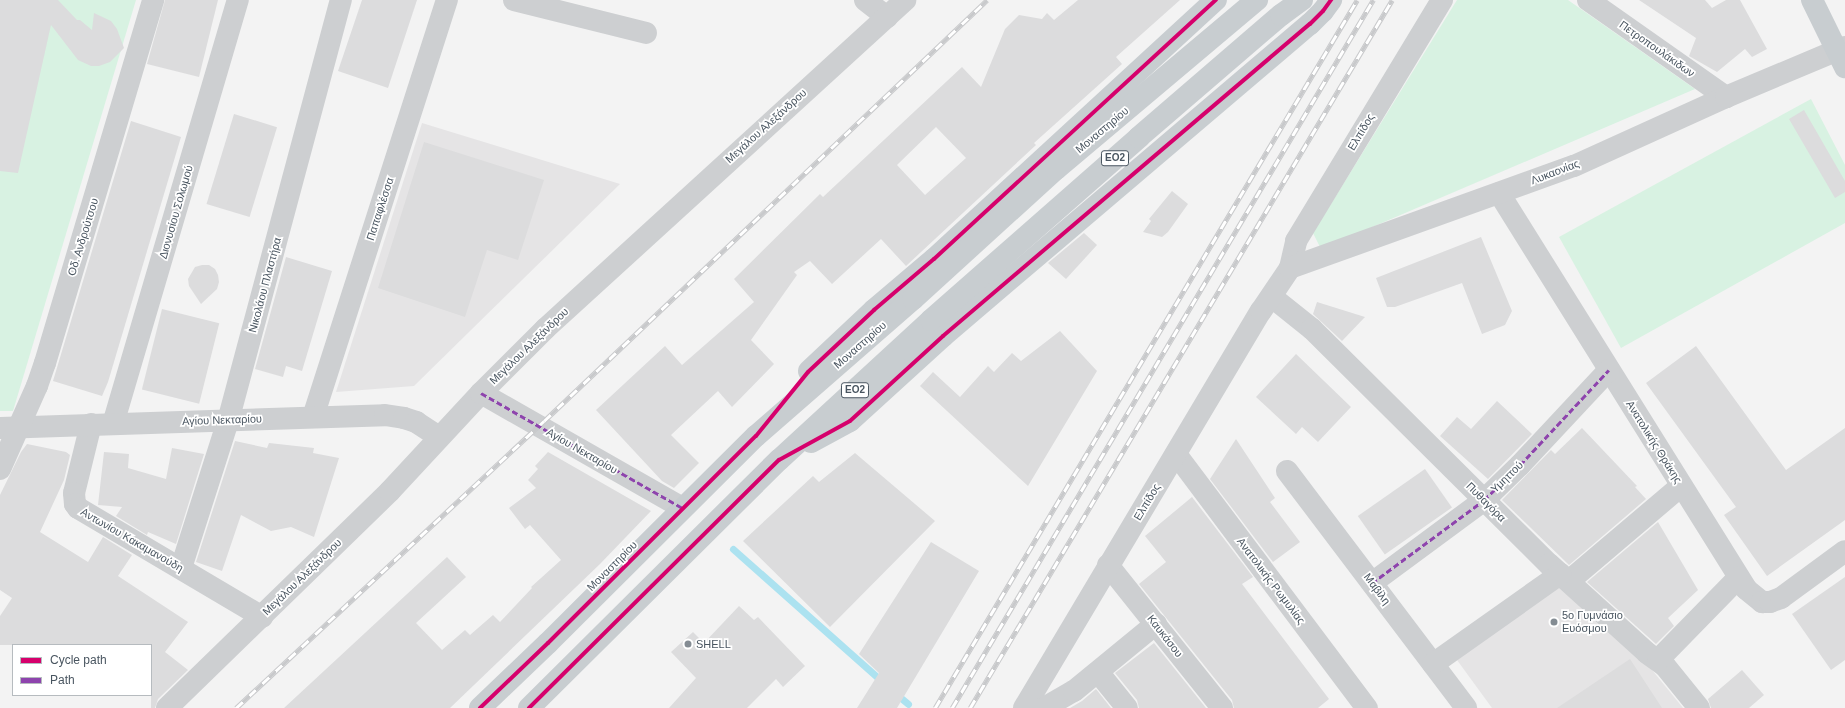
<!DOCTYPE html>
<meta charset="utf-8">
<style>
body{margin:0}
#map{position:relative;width:1845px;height:708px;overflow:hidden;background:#f3f3f3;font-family:Helvetica,sans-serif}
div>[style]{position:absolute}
.education>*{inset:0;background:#e5e4e5}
.green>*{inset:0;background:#d8f2e2}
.stream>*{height:7px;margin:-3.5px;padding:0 3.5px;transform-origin:3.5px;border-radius:3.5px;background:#ace2f0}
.building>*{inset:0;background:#dcdcdd;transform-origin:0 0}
.minor>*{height:22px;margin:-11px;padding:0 11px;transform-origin:11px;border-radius:11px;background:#cdcfd1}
.major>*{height:22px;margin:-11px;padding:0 11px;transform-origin:11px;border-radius:11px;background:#c8cdd0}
.rail>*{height:4.5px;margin-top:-2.25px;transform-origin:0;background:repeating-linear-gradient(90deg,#fff 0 9px,#c8c9cb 0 18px);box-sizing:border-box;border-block:1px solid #c8c9cb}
.quiet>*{height:3px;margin-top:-1.5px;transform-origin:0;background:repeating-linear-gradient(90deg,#8e44ad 0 6px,transparent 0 9px)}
.cycleway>*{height:4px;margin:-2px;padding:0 2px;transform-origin:2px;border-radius:2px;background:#d6006c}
.dots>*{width:11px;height:11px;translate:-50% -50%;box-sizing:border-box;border:2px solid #fff;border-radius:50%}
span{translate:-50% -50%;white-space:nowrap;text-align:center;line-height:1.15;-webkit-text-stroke:3.5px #fff;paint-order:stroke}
.shield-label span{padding:1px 3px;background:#fff;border:1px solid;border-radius:3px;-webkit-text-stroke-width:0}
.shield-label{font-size:10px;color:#495560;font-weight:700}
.street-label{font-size:11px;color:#495560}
.poi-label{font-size:11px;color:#495560}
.left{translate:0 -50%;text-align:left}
.legend{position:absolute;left:12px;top:644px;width:140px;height:52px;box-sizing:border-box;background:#fff;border:1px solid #b6bbbf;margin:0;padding:5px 7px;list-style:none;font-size:12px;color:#495560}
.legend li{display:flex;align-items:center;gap:8px;height:20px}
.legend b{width:20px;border:1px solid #b6bbbf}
</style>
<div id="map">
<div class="education">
<div style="clip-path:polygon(422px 123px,620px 184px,414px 386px,336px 392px)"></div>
<div style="clip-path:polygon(1559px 585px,1648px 665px,1683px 708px,1492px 708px,1457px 660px)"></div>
</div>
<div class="green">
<div style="clip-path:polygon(8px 0,136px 0,13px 411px,0 411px,0 37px)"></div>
<div style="clip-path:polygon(1457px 0,1568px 0,1695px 89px,1321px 249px,1313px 233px)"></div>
<div style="clip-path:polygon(1811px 99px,1845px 165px,1845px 223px,1621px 348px,1559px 237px)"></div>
</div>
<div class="stream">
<div style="left:733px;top:549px;width:200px;rotate:41.6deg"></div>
<div style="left:895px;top:693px;width:17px;rotate:40deg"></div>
</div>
<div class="building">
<div style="clip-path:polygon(0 0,58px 0,77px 20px,80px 20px,92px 30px,94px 13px,111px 21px,117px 29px,124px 48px,110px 62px,99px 66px,91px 66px,78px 60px,51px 25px,18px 173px,0 171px)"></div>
<div style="clip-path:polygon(165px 0,218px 0,199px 77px,147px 64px)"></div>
<div style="clip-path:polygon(362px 0,417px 0,388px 88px,338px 71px)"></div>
<div style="clip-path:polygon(evenodd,1078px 0,1180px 0,1116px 57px,1122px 64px,1034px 143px,1036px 145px,906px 266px,881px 239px,832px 284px,810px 261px,794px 272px,797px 275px,751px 340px,774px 364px,732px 407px,718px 391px,671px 435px,699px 463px,674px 488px,662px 481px,596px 410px,665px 346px,682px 365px,754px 302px,734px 279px,820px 194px,823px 197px,962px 67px,981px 87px,1005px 29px,1019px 15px,1042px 19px,1047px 13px,1054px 20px,1078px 0,936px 127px,966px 158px,925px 195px,897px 165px,936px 127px)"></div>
<div style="clip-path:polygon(1639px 0,1705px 0,1712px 8px,1726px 0,1740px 0,1767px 49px,1752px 57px,1745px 49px,1717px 72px,1689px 56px,1696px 38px)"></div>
<div style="clip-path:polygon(1804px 110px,1845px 181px,1845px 192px,1835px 198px,1789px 119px)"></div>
<div style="left:234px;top:114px;width:45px;height:94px;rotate:17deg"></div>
<div style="clip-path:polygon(131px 121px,181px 137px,108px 382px,102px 396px,53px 381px)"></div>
<div style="clip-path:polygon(424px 142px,544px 180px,518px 260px,487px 250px,465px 317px,378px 288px)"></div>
<div style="clip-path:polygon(1172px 191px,1188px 204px,1168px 232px,1162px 237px,1143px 232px,1151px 221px,1149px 219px)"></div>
<div style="clip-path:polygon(1084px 233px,1097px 245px,1066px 279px,1048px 263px)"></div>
<div style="clip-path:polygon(1481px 237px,1512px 311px,1505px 325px,1482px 334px,1462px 283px,1395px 307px,1387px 307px,1376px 278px)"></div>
<div style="clip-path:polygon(286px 257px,332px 271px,302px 371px,286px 366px,283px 377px,255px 369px)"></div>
<div style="clip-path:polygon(202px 265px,209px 265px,215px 269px,218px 275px,219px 282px,217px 289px,201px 304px,189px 286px,188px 279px,195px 267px)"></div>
<div style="clip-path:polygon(1317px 302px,1365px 317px,1342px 341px,1313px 314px)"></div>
<div style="left:162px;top:309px;width:59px;height:83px;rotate:14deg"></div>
<div style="clip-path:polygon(1060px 331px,1097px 371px,1028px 486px,920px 386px,933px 372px,960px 397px,988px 366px,994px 372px,1012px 353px,1021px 361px)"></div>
<div style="clip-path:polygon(1696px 346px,1786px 470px,1845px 428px,1845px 520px,1767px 576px,1724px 515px,1736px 507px,1646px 383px)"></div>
<div style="clip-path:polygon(1296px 354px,1351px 407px,1318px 442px,1302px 427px,1296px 434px,1256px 397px)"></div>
<div style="clip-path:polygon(1497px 401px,1532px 434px,1488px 479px,1440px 436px,1457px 417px,1471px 429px)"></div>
<div style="clip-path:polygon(1582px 428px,1637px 486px,1635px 487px,1646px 499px,1569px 565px,1502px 500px,1551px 450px,1555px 454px)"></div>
<div style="clip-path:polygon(1236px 439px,1275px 498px,1270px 502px,1300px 542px,1273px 562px,1210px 479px)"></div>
<div style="clip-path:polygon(235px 441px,267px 448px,269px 443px,314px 448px,313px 453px,339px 458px,314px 537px,291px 527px,271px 531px,241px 515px,222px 571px,196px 562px)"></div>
<div style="clip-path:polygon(27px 444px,66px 452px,70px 455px,64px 480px,40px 532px,88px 562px,103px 537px,132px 555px,118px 576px,188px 622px,165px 652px,188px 670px,158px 699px,155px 708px,151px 708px,151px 645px,0 645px,0 616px,12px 598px,0 590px,0 495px,21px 452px)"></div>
<div style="clip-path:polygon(172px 448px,204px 454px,176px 544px,148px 532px,147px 535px,116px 516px,122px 507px,98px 505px,104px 452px,129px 454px,128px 468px,166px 479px)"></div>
<div style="clip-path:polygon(548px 452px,651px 511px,600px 564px,450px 708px,284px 708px,447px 557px,466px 577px,416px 623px,442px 650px,465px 630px,470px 635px,493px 615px,500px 622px,532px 588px,531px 587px,561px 560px,530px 525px,525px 529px,509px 508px,536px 488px,528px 480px,538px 469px,535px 466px)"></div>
<div style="clip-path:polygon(855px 453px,935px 521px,830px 627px,743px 541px,813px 476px,819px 482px)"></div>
<div style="left:1425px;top:469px;width:47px;height:82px;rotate:55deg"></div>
<div style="clip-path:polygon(1192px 497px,1253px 577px,1242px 584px,1329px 699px,1318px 708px,1234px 708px,1232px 700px,1139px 584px,1166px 562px,1145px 536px)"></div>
<div style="clip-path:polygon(1658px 522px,1698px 590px,1668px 618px,1674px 626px,1656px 644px,1587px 582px)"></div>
<div style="clip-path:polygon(931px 542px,979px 571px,897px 708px,857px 708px,879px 673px,859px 654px)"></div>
<div style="clip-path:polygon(1845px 577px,1845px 660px,1831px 670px,1792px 614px)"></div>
<div style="clip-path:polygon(739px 606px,754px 620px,758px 617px,805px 666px,783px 687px,776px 679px,747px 708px,669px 708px,696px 678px,671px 652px,693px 632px,704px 643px)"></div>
<div style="clip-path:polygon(1154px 643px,1206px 708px,1139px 708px,1137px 700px,1115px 673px)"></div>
<div style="clip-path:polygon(1630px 659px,1662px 708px,1557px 708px)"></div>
<div style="clip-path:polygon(1742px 670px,1764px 695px,1749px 708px,1711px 708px,1708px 699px)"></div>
<div style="clip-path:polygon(1096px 689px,1111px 708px,1070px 708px,1082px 701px)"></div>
</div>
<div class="minor">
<div style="left:514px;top:0;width:136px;rotate:14deg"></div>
<div style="left:865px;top:0;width:28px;rotate:38deg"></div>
<div style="left:1588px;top:0;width:169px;rotate:35.1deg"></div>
<div style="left:1499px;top:193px;width:467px;rotate:58deg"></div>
<div style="left:1746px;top:589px;width:21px;rotate:39deg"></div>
<div style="left:1762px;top:602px;width:8px"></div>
<div style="left:1770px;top:602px;width:12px;rotate:-20deg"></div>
<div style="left:1781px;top:598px;width:79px;rotate:-36.3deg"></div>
<div style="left:1290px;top:268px;width:28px;rotate:-77deg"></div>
<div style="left:1296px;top:241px;width:282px;rotate:-58.8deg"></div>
<div style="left:1272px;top:297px;width:51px;rotate:38.7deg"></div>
<div style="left:1312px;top:329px;width:334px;rotate:44.8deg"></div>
<div style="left:1549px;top:564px;width:132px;rotate:42.2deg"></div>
<div style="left:1647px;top:653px;width:22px;rotate:36deg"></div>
<div style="left:1665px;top:666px;width:54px;rotate:51deg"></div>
<div style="left:481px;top:393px;width:232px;rotate:29.7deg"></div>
<div style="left:313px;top:417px;width:438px;rotate:-72.2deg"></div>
<div style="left:91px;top:424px;width:71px;rotate:103.8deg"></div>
<div style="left:74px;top:493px;width:11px;rotate:85deg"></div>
<div style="left:75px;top:504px;width:5px;rotate:53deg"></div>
<div style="left:78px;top:508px;width:214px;rotate:30.6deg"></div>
<div style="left:113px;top:424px;width:442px;rotate:-73.6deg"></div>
<div style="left:0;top:428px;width:385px;rotate:-1.9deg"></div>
<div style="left:385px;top:415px;width:19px;rotate:9deg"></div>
<div style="left:404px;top:418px;width:13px;rotate:18deg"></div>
<div style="left:416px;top:422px;width:27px;rotate:33deg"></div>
<div style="left:1176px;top:454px;width:318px;rotate:53.1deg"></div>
<div style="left:0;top:469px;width:91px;rotate:-66deg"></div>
<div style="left:37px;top:386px;width:24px;rotate:-71deg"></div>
<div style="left:45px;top:363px;width:379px;rotate:-73.4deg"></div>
<div style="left:1287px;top:471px;width:297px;rotate:52.9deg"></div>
<div style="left:1108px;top:565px;width:183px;rotate:51.4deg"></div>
<div style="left:181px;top:568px;width:154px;rotate:-72.3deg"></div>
<div style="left:228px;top:421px;width:436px;rotate:-75deg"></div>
<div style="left:1569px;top:581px;width:147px;rotate:-40.3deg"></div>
<div style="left:1372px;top:583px;width:139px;rotate:-36.5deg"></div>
<div style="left:1484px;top:500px;width:50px;rotate:-44.2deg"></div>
<div style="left:1520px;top:465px;width:130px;rotate:-46.9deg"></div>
<div style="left:1658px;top:660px;width:115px;rotate:-45.7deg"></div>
<div style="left:1433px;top:664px;width:156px;rotate:-35.3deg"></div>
<div style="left:1098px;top:672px;width:46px;rotate:51.1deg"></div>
<div style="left:167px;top:708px;width:311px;rotate:-44.2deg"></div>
<div style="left:390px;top:491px;width:134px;rotate:-47.1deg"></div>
<div style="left:481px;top:393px;width:91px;rotate:-45deg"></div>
<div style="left:545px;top:329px;width:488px;rotate:-42.4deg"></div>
<div style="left:1024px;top:708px;width:462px;rotate:-59.2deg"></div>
<div style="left:1261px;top:311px;width:52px;rotate:-56deg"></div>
<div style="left:1290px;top:268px;width:302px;rotate:-19.8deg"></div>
<div style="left:1574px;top:166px;width:167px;rotate:-24.4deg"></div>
<div style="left:1726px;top:97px;width:129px;rotate:-22.8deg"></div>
<div style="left:1044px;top:708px;width:34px;rotate:-30deg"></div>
<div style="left:1074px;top:691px;width:106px;rotate:-39.3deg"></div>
</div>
<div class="major">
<div style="left:1812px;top:0;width:75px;rotate:63.8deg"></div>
<div style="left:809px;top:371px;width:89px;rotate:-43.2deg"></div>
<div style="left:874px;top:310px;width:79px;rotate:-40.4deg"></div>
<div style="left:934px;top:259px;width:383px;rotate:-42.6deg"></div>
<div style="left:811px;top:442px;width:44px;rotate:-28.3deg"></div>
<div style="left:850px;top:421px;width:126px;rotate:-42.4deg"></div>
<div style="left:943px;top:336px;width:482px;rotate:-40.4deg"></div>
<div style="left:1310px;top:24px;width:18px;rotate:-45deg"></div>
<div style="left:1323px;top:11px;width:14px;rotate:-54deg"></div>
<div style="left:480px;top:708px;width:94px;rotate:-43.7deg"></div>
<div style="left:548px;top:643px;width:293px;rotate:-44.9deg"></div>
<div style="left:756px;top:436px;width:208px;rotate:-41.1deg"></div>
<div style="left:913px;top:299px;width:193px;rotate:-42.3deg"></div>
<div style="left:1056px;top:169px;width:263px;rotate:-40.1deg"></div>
<div style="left:529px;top:708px;width:352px;rotate:-44.8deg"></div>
<div style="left:779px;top:460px;width:207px;rotate:-42.6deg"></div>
<div style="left:931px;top:320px;width:277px;rotate:-41.3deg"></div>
<div style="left:1139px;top:137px;width:187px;rotate:-40.7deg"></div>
<div style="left:1281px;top:15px;width:26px;rotate:-36deg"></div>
</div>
<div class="rail">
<div style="left:236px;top:708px;width:421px;rotate:-43deg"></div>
<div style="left:544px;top:421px;width:611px;rotate:-43.54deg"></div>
<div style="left:935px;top:708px;width:824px;rotate:-59.2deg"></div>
<div style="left:952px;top:708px;width:824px;rotate:-59.26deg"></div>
<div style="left:970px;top:708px;width:824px;rotate:-59.2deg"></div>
</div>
<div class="quiet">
<div style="left:481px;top:393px;width:232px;rotate:29.7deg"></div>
<div style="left:1372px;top:583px;width:139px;rotate:-36.5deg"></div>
<div style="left:1484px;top:500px;width:50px;rotate:-44.2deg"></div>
<div style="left:1520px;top:465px;width:130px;rotate:-46.9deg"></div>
</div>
<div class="cycleway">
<div style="left:480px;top:708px;width:94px;rotate:-43.7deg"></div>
<div style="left:548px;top:643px;width:293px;rotate:-44.9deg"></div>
<div style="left:756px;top:436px;width:82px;rotate:-50.9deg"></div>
<div style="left:808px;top:372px;width:91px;rotate:-43.2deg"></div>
<div style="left:874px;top:310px;width:79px;rotate:-40.4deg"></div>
<div style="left:934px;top:259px;width:383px;rotate:-42.6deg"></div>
<div style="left:529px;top:708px;width:352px;rotate:-44.8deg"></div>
<div style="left:779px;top:460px;width:81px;rotate:-28.8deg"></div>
<div style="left:850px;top:421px;width:126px;rotate:-42.4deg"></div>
<div style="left:943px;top:336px;width:482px;rotate:-40.4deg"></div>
<div style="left:1310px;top:24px;width:18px;rotate:-45deg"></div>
<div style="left:1323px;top:11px;width:14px;rotate:-54deg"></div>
</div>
<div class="dots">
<div style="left:1554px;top:622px;background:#848c93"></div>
<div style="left:688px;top:644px;background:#848c93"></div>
</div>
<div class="shield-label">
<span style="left:1115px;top:158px">ΕΟ2</span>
<span style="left:855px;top:390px">ΕΟ2</span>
</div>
<div class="street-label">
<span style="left:1657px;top:49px;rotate:35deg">Πετροπουλάκιδων</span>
<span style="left:766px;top:126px;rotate:-42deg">Μεγάλου Αλεξάνδρου</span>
<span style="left:1102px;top:130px;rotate:-40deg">Μοναστηρίου</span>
<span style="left:1361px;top:132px;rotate:-59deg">Ελπίδος</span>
<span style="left:1555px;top:172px;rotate:-21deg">Λυκαονίας</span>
<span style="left:380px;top:209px;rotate:-72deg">Παπαφλέσσα</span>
<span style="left:176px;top:212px;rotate:-74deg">Διονυσίου Σολωμού</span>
<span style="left:83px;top:237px;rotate:-73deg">Οδ. Ανδρούτσου</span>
<span style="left:265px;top:285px;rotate:-75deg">Νικολάου Πλαστήρα</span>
<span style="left:860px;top:345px;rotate:-41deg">Μοναστηρίου</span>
<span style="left:529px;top:346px;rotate:-44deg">Μεγάλου Αλεξάνδρου</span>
<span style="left:222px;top:420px;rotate:-2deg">Αγίου Νεκταρίου</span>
<span style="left:1654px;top:442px;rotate:58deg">Ανατολικής Θράκης</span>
<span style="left:582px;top:451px;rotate:30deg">Αγίου Νεκταρίου</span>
<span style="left:1507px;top:477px;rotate:-44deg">Υμηττού</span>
<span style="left:1147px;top:502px;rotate:-59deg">Ελπίδος</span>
<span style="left:1486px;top:502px;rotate:45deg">Πυθαγόρα</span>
<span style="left:132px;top:540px;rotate:30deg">Αντωνίου Κακαμανούδη</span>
<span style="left:612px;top:566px;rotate:-45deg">Μοναστηρίου</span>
<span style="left:302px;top:577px;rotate:-44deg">Μεγάλου Αλεξάνδρου</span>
<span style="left:1271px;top:581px;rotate:53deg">Ανατολικής Ρωμυλίας</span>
<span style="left:1377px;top:589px;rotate:53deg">Μαβίλη</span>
<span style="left:1165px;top:636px;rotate:52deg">Καυκάσου</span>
</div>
<div class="poi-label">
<span class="left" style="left:1562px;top:622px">5ο Γυμνάσιο<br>Ευόσμου</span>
<span class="left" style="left:696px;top:644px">SHELL</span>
</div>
<ul class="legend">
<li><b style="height:5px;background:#d6006c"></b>Cycle path</li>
<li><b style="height:5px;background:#8e44ad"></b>Path</li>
</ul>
</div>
